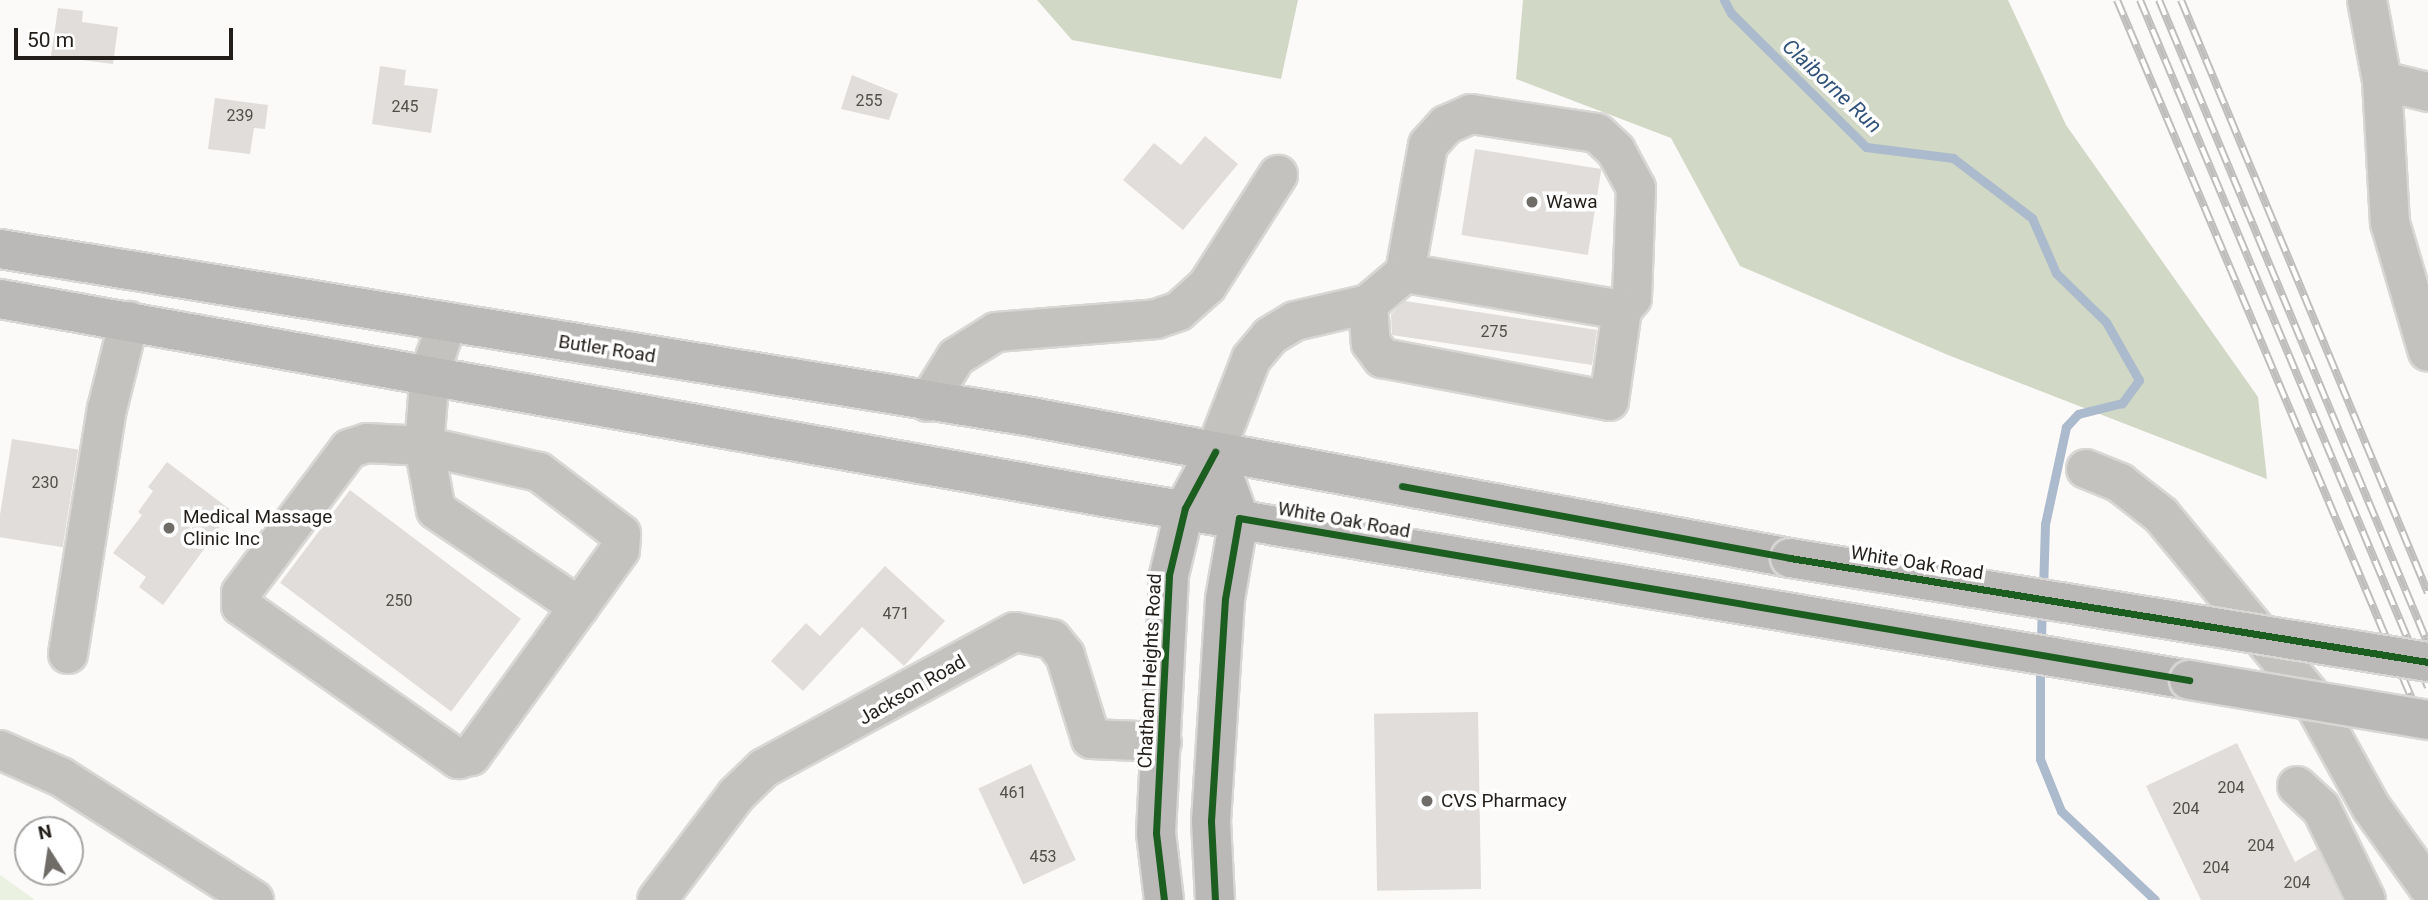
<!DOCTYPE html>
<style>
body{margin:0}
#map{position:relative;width:2428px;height:900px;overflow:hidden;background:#fcfaf8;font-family:Roboto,sans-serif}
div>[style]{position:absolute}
.green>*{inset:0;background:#eaf1e0}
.forest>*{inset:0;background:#d1d8c5}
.stream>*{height:9px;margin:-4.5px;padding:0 4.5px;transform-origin:4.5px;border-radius:4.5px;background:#abbacc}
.building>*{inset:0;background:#e0ddda;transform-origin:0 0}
.roads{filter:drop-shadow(2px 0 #d8d7d5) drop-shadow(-2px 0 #d8d7d5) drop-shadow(0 2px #d8d7d5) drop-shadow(0 -2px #d8d7d5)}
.minor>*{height:38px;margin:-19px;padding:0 19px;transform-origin:19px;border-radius:19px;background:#c3c2bf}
.major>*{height:38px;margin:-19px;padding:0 19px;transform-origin:19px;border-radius:19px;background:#bbb9b7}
.rail>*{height:8px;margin-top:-4px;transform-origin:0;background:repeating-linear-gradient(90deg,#fff 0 16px,#c0bebc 0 32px);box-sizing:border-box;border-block:2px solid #c0bebc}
.bridges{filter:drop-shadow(2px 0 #d8d7d5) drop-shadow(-2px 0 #d8d7d5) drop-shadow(0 2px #d8d7d5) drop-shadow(0 -2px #d8d7d5)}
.major-bridge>*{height:38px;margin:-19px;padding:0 19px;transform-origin:19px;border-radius:19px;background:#bbb9b7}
.cycleway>*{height:7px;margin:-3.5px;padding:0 3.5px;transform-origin:3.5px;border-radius:3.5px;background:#1b5e20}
.dots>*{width:19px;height:19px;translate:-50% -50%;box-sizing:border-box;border:4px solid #fff;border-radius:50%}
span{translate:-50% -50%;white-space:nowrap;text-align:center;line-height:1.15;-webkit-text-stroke:7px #fff;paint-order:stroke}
.number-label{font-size:16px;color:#524e49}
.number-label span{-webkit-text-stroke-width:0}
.poi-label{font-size:19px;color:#231e19}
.left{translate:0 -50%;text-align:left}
.street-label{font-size:19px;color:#231e19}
.water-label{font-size:21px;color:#30527a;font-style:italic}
.north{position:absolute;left:14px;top:816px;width:70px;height:70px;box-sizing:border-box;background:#fff;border:2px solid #a7a5a3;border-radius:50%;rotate:348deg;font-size:19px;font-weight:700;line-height:28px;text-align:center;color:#231e19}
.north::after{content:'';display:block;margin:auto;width:24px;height:32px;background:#6f6b67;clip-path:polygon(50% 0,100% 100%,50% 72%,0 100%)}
.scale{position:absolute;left:14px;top:28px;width:219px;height:32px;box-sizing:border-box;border:4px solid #231e19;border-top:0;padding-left:9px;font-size:21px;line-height:24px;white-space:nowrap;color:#231e19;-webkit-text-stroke:5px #fff;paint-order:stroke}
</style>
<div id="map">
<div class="green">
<div style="clip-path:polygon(0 875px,35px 900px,0 900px)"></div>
</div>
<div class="forest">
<div style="clip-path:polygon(1037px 0,1298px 0,1281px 79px,1072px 40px)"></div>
<div style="clip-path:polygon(1523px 0,2008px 0,2066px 125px,2258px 397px,2267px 479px,1948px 355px,1740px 266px,1671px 138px,1516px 79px)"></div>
</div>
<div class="stream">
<div style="left:1724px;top:0;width:15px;rotate:62deg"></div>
<div style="left:1731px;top:13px;width:190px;rotate:44.8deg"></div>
<div style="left:1866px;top:147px;width:88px;rotate:7.2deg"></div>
<div style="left:1953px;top:158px;width:99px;rotate:37.2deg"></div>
<div style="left:2032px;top:218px;width:60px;rotate:66.4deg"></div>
<div style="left:2056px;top:273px;width:70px;rotate:44.4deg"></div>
<div style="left:2106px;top:322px;width:67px;rotate:60.4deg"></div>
<div style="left:2139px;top:380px;width:29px;rotate:126deg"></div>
<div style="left:2122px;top:403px;width:45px;rotate:166deg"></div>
<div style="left:2078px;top:414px;width:18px;rotate:133deg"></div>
<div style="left:2066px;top:427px;width:99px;rotate:102.2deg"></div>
<div style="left:2045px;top:524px;width:66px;rotate:91.7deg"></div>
<div style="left:2041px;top:646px;width:39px;rotate:-89deg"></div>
<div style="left:2040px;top:663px;width:96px;rotate:90deg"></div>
<div style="left:2040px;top:759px;width:56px;rotate:68deg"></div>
<div style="left:2061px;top:811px;width:129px;rotate:43.4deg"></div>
</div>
<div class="building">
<div style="clip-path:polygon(58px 8px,83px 11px,82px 22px,118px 27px,113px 64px,51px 56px)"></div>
<div style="clip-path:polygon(380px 66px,406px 70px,404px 85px,438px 89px,431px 133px,372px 124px)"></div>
<div style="clip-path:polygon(852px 75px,898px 94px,889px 120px,841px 109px)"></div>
<div style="clip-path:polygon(215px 98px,268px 105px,265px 129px,254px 128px,250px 154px,208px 149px)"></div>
<div style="clip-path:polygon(1205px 136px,1238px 164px,1183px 230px,1123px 180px,1154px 143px,1181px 165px)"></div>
<div style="left:1475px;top:149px;width:128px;height:87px;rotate:9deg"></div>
<div style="clip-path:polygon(1405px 301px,1597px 330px,1592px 365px,1392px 335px,1391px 314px)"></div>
<div style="left:12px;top:439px;width:67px;height:99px;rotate:9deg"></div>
<div style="clip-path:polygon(167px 462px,232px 511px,163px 605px,139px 587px,146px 577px,113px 553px,142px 515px,138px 512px,153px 491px,148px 487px)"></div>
<div style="left:350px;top:490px;width:214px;height:116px;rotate:37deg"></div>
<div style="clip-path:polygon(885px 566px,945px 621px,904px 666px,862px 627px,803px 691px,771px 661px,806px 623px,820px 636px)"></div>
<div style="left:1478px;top:712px;width:177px;height:104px;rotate:89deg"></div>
<div style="clip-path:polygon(2237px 743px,2295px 862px,2317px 849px,2342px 900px,2201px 900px,2146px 786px)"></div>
<div style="left:1031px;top:764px;width:106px;height:58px;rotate:65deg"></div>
</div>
<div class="roads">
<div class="minor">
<div style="left:2367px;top:0;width:82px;rotate:79.5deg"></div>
<div style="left:2382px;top:81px;width:142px;rotate:86.8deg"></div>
<div style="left:2390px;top:223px;width:134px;rotate:73.6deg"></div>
<div style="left:2382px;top:81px;width:47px;rotate:13.4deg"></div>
<div style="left:1368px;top:304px;width:39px;rotate:86deg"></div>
<div style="left:1371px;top:343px;width:19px;rotate:54deg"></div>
<div style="left:1382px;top:358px;width:231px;rotate:10.7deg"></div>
<div style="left:1609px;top:401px;width:92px;rotate:-81.9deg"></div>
<div style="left:447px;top:323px;width:52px;rotate:109.1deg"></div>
<div style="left:430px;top:372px;width:74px;rotate:94.6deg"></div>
<div style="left:424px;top:446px;width:57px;rotate:-177deg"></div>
<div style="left:367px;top:443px;width:19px;rotate:162deg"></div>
<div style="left:349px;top:449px;width:180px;rotate:126.9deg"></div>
<div style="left:241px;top:593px;width:13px;rotate:90deg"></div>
<div style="left:241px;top:606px;width:266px;rotate:35.2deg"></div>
<div style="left:458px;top:759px;width:13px;rotate:-13deg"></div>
<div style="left:471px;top:756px;width:184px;rotate:-54.1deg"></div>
<div style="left:579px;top:607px;width:70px;rotate:-54.3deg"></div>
<div style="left:620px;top:550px;width:16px;rotate:-86deg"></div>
<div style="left:621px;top:534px;width:103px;rotate:-142.9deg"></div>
<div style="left:539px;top:472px;width:118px;rotate:-167.3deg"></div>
<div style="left:424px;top:446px;width:65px;rotate:79.4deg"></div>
<div style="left:436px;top:510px;width:173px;rotate:34.1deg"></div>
<div style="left:928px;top:402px;width:53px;rotate:-58.1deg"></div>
<div style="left:956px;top:357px;width:47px;rotate:-32deg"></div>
<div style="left:996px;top:332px;width:161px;rotate:-4.6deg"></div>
<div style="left:1156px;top:319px;width:24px;rotate:-19deg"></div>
<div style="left:1179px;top:311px;width:38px;rotate:-42deg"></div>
<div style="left:1207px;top:286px;width:132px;rotate:-57.4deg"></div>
<div style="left:1215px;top:452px;width:100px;rotate:-68.8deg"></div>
<div style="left:1251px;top:359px;width:30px;rotate:-50deg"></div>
<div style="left:1270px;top:336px;width:29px;rotate:-31deg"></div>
<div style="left:1295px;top:321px;width:75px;rotate:-13.1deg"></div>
<div style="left:1368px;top:304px;width:48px;rotate:-40deg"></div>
<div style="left:1405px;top:273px;width:130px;rotate:-79.8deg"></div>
<div style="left:1428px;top:145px;width:27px;rotate:-48deg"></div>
<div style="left:1446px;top:125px;width:27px;rotate:-24deg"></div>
<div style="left:1471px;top:114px;width:127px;rotate:8.6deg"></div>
<div style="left:1597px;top:133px;width:26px;rotate:43deg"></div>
<div style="left:1616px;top:151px;width:42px;rotate:61.6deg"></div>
<div style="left:1636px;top:188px;width:110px;rotate:92.1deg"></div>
<div style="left:1632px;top:298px;width:16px;rotate:130deg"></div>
<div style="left:1622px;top:310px;width:220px;rotate:-170.3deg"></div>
<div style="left:2086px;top:469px;width:37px;rotate:22deg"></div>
<div style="left:2120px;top:483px;width:52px;rotate:38deg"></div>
<div style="left:2161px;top:515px;width:231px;rotate:50.4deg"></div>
<div style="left:2308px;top:693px;width:130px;rotate:61.1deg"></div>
<div style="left:2371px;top:807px;width:98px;rotate:54.5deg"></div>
<div style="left:68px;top:654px;width:248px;rotate:-81deg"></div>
<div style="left:107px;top:409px;width:91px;rotate:-76deg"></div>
<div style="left:0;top:750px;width:67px;rotate:23.9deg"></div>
<div style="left:61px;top:777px;width:229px;rotate:32.5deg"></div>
<div style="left:2297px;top:786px;width:33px;rotate:43deg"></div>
<div style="left:2321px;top:808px;width:102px;rotate:63.9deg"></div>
<div style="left:657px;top:900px;width:131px;rotate:-53deg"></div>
<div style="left:736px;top:795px;width:39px;rotate:-44deg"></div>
<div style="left:764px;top:768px;width:285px;rotate:-28.5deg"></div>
<div style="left:1015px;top:632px;width:38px;rotate:11deg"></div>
<div style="left:1052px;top:639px;width:21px;rotate:51deg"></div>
<div style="left:1065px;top:655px;width:88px;rotate:72.8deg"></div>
<div style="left:1091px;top:739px;width:71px;rotate:2.4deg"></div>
</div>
<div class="major">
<div style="left:0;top:249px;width:1045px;rotate:9.25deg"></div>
<div style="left:1031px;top:417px;width:772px;rotate:10.52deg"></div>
<div style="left:0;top:299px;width:1122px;rotate:10.17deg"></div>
<div style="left:1104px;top:497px;width:1100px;rotate:9.57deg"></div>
<div style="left:1215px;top:452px;width:70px;rotate:70deg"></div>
<div style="left:1239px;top:518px;width:82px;rotate:99.8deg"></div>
<div style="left:1225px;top:599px;width:222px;rotate:93.6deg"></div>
<div style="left:1211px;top:821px;width:79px;rotate:87.1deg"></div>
<div style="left:1164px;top:900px;width:67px;rotate:-96.8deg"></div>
<div style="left:1156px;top:833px;width:258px;rotate:-87.1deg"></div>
<div style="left:1169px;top:575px;width:69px;rotate:-76.6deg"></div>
<div style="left:1185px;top:508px;width:64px;rotate:-61.8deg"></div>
</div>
</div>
<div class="rail">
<div style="left:2117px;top:0;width:800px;rotate:67.12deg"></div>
<div style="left:2140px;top:0;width:745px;rotate:67.26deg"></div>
<div style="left:2159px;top:0;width:698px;rotate:67.33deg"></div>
<div style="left:2181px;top:0;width:642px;rotate:67.39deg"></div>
</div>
<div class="bridges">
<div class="major-bridge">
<div style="left:1790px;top:558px;width:646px;rotate:9.26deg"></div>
<div style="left:2189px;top:680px;width:242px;rotate:9.5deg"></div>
</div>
</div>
<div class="cycleway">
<div style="left:1402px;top:486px;width:395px;rotate:10.5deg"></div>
<div style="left:1790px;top:558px;width:646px;rotate:9.26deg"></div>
<div style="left:1164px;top:900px;width:67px;rotate:-96.8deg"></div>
<div style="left:1156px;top:833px;width:258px;rotate:-87.1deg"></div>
<div style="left:1169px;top:575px;width:69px;rotate:-76.6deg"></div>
<div style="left:1185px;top:508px;width:64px;rotate:-61.8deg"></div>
<div style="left:1215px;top:900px;width:79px;rotate:-92.9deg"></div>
<div style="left:1211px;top:821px;width:222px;rotate:-86.4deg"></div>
<div style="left:1225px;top:599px;width:82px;rotate:-80.2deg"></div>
<div style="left:1239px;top:518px;width:964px;rotate:9.68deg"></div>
</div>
<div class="dots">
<div style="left:1532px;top:202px;background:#6f6b67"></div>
<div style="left:169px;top:528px;background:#6f6b67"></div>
<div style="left:1427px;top:801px;background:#6f6b67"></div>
</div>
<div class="number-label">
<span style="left:869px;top:101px">255</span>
<span style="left:405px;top:107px">245</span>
<span style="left:240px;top:116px">239</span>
<span style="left:1494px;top:332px">275</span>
<span style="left:45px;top:483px">230</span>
<span style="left:399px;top:601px">250</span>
<span style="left:896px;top:614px">471</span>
<span style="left:2231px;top:788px">204</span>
<span style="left:1013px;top:793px">461</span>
<span style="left:2186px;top:809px">204</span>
<span style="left:2261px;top:846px">204</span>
<span style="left:1043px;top:857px">453</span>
<span style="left:2216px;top:868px">204</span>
<span style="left:2297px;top:883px">204</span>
</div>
<div class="poi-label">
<span class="left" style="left:1546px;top:202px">Wawa</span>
<span class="left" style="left:183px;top:528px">Medical Massage<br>Clinic Inc</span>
<span class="left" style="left:1441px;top:801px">CVS Pharmacy</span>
</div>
<div class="street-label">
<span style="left:607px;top:349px;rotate:9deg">Butler Road</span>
<span style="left:1344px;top:520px;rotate:10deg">White Oak Road</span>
<span style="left:1917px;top:563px;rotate:9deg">White Oak Road</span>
<span style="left:1150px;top:671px;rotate:-87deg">Chatham Heights Road</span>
<span style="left:912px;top:690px;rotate:-30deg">Jackson Road</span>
</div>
<div class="water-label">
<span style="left:1832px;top:86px;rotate:43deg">Claiborne Run</span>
</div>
<div class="north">N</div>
<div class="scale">50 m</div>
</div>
